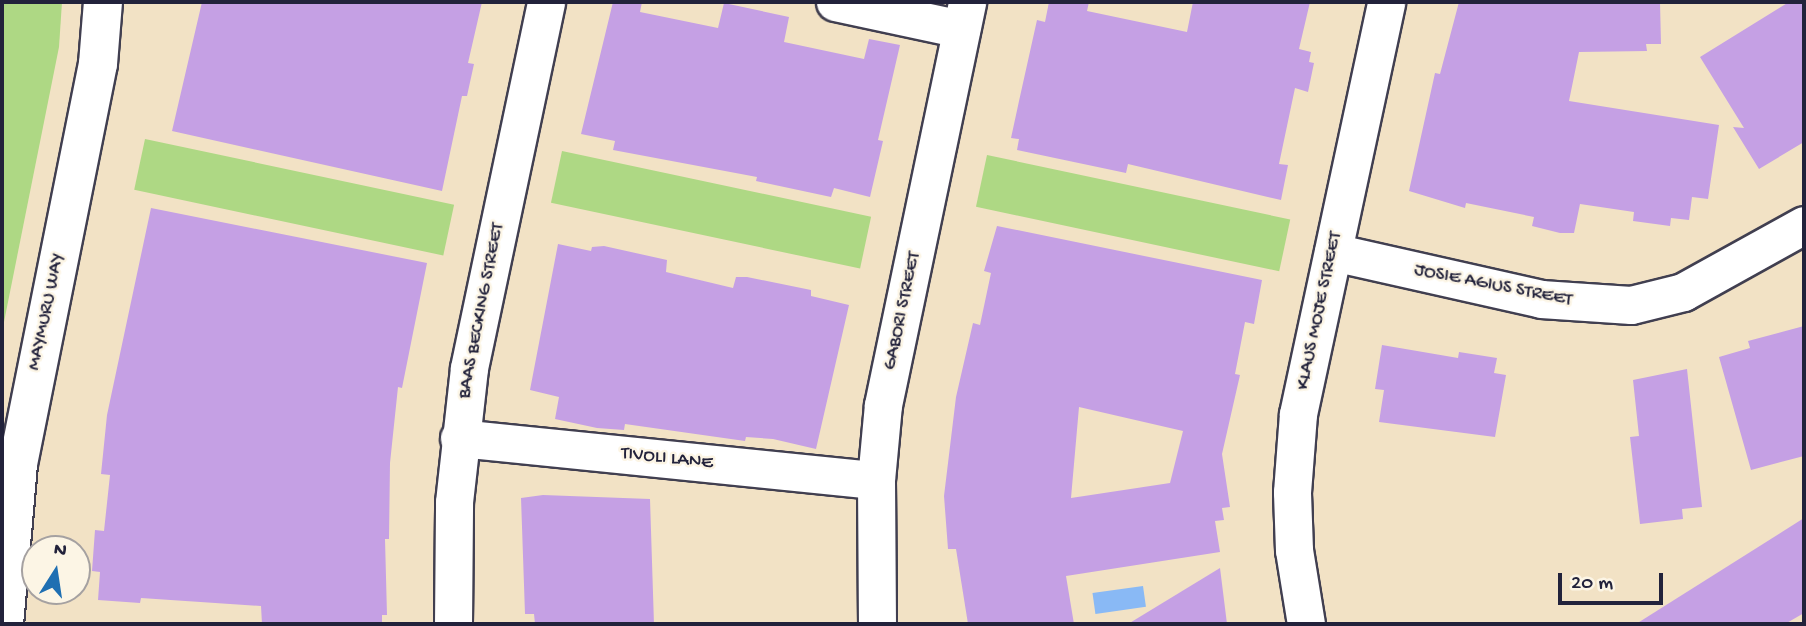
<!DOCTYPE html>
<style>
body{margin:0}
#map{position:relative;width:1806px;height:626px;overflow:hidden;background:#f2e2c5;font-family:"Gochi Hand",sans-serif}
div>[style]{position:absolute}
.green>*{inset:0;background:#aed884;transform-origin:0 0}
.water>*{inset:0;background:#89b9f5;transform-origin:0 0}
.building>*{inset:0;background:#c5a0e4}
.roads{filter:drop-shadow(2px 0 #413f50) drop-shadow(-2px 0 #413f50) drop-shadow(0 2px #413f50) drop-shadow(0 -2px #413f50)}
.minor>*{height:37px;margin:-18.5px;padding:0 18.5px;transform-origin:18.5px;border-radius:18.5px;background:#fff}
.tertiary>*{height:38px;margin:-19px;padding:0 19px;transform-origin:19px;border-radius:19px;background:#fff}
span{translate:-50% -50%;white-space:nowrap;text-align:center;line-height:1.15;-webkit-text-stroke:5px #fcf5e5;paint-order:stroke}
.street-label{font-size:19px;color:#22223b}
.frame{position:absolute;inset:0;border:4px solid #22223b;pointer-events:none}
.north{position:absolute;left:21px;top:535px;width:70px;height:70px;box-sizing:border-box;background:#fcf5e5;border:2px solid #a5a1a1;border-radius:50%;rotate:12deg;font-size:19px;font-weight:700;line-height:28px;text-align:center;color:#22223b}
.north::after{content:'';display:block;margin:auto;width:24px;height:32px;background:#1f6fb2;clip-path:polygon(50% 0,100% 100%,50% 72%,0 100%)}
.scale{position:absolute;left:1558px;top:573px;width:105px;height:32px;box-sizing:border-box;border:4px solid #22223b;border-top:0;padding-left:9px;font-size:21px;line-height:24px;white-space:nowrap;color:#22223b;-webkit-text-stroke:5px #fcf5e5;paint-order:stroke}
</style>
<div id="map">
<div class="green">
<div style="clip-path:polygon(2px 2px,62px 2px,59px 47px,2px 332px)"></div>
<div style="left:145px;top:139px;width:316px;height:52px;rotate:12deg"></div>
<div style="left:562px;top:151px;width:316px;height:53px;rotate:12deg"></div>
<div style="left:987px;top:155px;width:310px;height:53px;rotate:12deg"></div>
</div>
<div class="water">
<div style="left:1143px;top:586px;width:21px;height:51px;rotate:82deg"></div>
</div>
<div class="building">
<div style="clip-path:polygon(202px 2px,482px 2px,468px 63px,474px 64px,467px 96px,462px 96px,442px 191px,172px 131px)"></div>
<div style="clip-path:polygon(613px 2px,642px 2px,640px 12px,718px 28px,724px 3px,789px 17px,784px 42px,864px 59px,869px 39px,900px 45px,878px 140px,883px 141px,870px 197px,834px 188px,831px 197px,756px 181px,757px 177px,613px 150px,615px 141px,581px 134px)"></div>
<div style="clip-path:polygon(1049px 2px,1089px 2px,1087px 11px,1187px 32px,1193px 2px,1310px 2px,1299px 49px,1311px 52px,1309px 62px,1314px 63px,1308px 92px,1295px 88px,1279px 164px,1288px 165px,1281px 200px,1128px 164px,1126px 173px,1017px 150px,1019px 139px,1011px 138px,1019px 101px,1037px 20px,1045px 22px)"></div>
<div style="clip-path:polygon(1459px 2px,1660px 2px,1661px 44px,1646px 44px,1647px 51px,1579px 52px,1569px 101px,1719px 125px,1708px 199px,1692px 197px,1689px 220px,1671px 218px,1670px 226px,1633px 221px,1634px 212px,1580px 204px,1574px 233px,1560px 233px,1532px 226px,1534px 217px,1466px 203px,1465px 208px,1409px 191px,1435px 73px,1440px 74px)"></div>
<div style="clip-path:polygon(1789px 2px,1804px 2px,1804px 142px,1759px 169px,1733px 127px,1744px 128px,1700px 57px)"></div>
<div style="clip-path:polygon(151px 208px,427px 263px,402px 388px,398px 387px,390px 463px,389px 539px,385px 539px,387px 615px,382px 615px,382px 624px,262px 624px,261px 606px,141px 598px,140px 603px,98px 600px,100px 572px,92px 571px,95px 530px,104px 531px,110px 475px,101px 474px,107px 415px)"></div>
<div style="clip-path:polygon(evenodd,997px 226px,1262px 280px,1254px 324px,1245px 322px,1235px 374px,1240px 375px,1222px 454px,1230px 507px,1222px 508px,1224px 520px,1215px 521px,1220px 552px,1066px 576px,1074px 624px,968px 624px,956px 549px,948px 549px,944px 496px,956px 397px,973px 323px,980px 325px,991px 273px,984px 271px,997px 226px,1079px 407px,1183px 431px,1170px 483px,1071px 498px,1079px 407px)"></div>
<div style="clip-path:polygon(558px 244px,591px 251px,592px 247px,604px 246px,667px 260px,666px 272px,733px 288px,736px 277px,747px 277px,811px 290px,811px 296px,849px 305px,816px 449px,773px 439px,746px 437px,745px 441px,625px 424px,624px 430px,597px 428px,555px 419px,559px 397px,530px 390px)"></div>
<div style="clip-path:polygon(1804px 326px,1804px 456px,1751px 470px,1719px 357px,1750px 348px,1748px 341px)"></div>
<div style="clip-path:polygon(1382px 345px,1458px 358px,1459px 352px,1497px 358px,1494px 373px,1506px 375px,1495px 437px,1379px 422px,1384px 390px,1375px 389px)"></div>
<div style="clip-path:polygon(1687px 369px,1702px 507px,1682px 509px,1683px 519px,1640px 524px,1630px 437px,1639px 436px,1633px 380px)"></div>
<div style="clip-path:polygon(543px 495px,650px 499px,654px 624px,535px 624px,534px 614px,525px 614px,521px 498px)"></div>
<div style="clip-path:polygon(1804px 518px,1804px 613px,1785px 624px,1636px 624px)"></div>
<div style="clip-path:polygon(1220px 568px,1227px 624px,1128px 624px)"></div>
</div>
<div class="roads">
<div class="minor">
<div style="left:835px;top:2px;width:129px;rotate:12.1deg"></div>
<div style="left:1333px;top:252px;width:213px;rotate:12.7deg"></div>
<div style="left:1541px;top:299px;width:90px;rotate:3.8deg"></div>
<div style="left:1631px;top:305px;width:54px;rotate:-14deg"></div>
<div style="left:1683px;top:292px;width:138px;rotate:-29deg"></div>
<div style="left:459px;top:438px;width:419px;rotate:5.8deg"></div>
<div style="left:453px;top:624px;width:122px;rotate:-89.5deg"></div>
<div style="left:454px;top:502px;width:135px;rotate:-83.6deg"></div>
<div style="left:469px;top:368px;width:374px;rotate:-78.1deg"></div>
<div style="left:877px;top:624px;width:144px;rotate:-90.4deg"></div>
<div style="left:876px;top:480px;width:75px;rotate:-84.7deg"></div>
<div style="left:883px;top:405px;width:412px;rotate:-78.2deg"></div>
<div style="left:1306px;top:624px;width:75px;rotate:-99.2deg"></div>
<div style="left:1294px;top:550px;width:58px;rotate:-92deg"></div>
<div style="left:1292px;top:492px;width:78px;rotate:-85.6deg"></div>
<div style="left:1298px;top:414px;width:421px;rotate:-77.9deg"></div>
</div>
<div class="tertiary">
<div style="left:4px;top:624px;width:161px;rotate:-85deg"></div>
<div style="left:18px;top:464px;width:408px;rotate:-78.7deg"></div>
<div style="left:98px;top:64px;width:62px;rotate:-85.4deg"></div>
</div>
</div>
<div class="street-label">
<span style="left:1493px;top:286px;rotate:11deg">JOSIE AGIUS STREET</span>
<span style="left:482px;top:311px;rotate:-79deg">BAAS BECKING STREET</span>
<span style="left:903px;top:311px;rotate:-78deg">GABORI STREET</span>
<span style="left:1320px;top:311px;rotate:-78deg">KLAUS MOJE STREET</span>
<span style="left:47px;top:312px;rotate:-78deg">MAYMURU WAY</span>
<span style="left:667px;top:459px;rotate:6deg">TIVOLI LANE</span>
</div>
<div class="frame"></div>
<div class="north">N</div>
<div class="scale">20 m</div>
</div>
